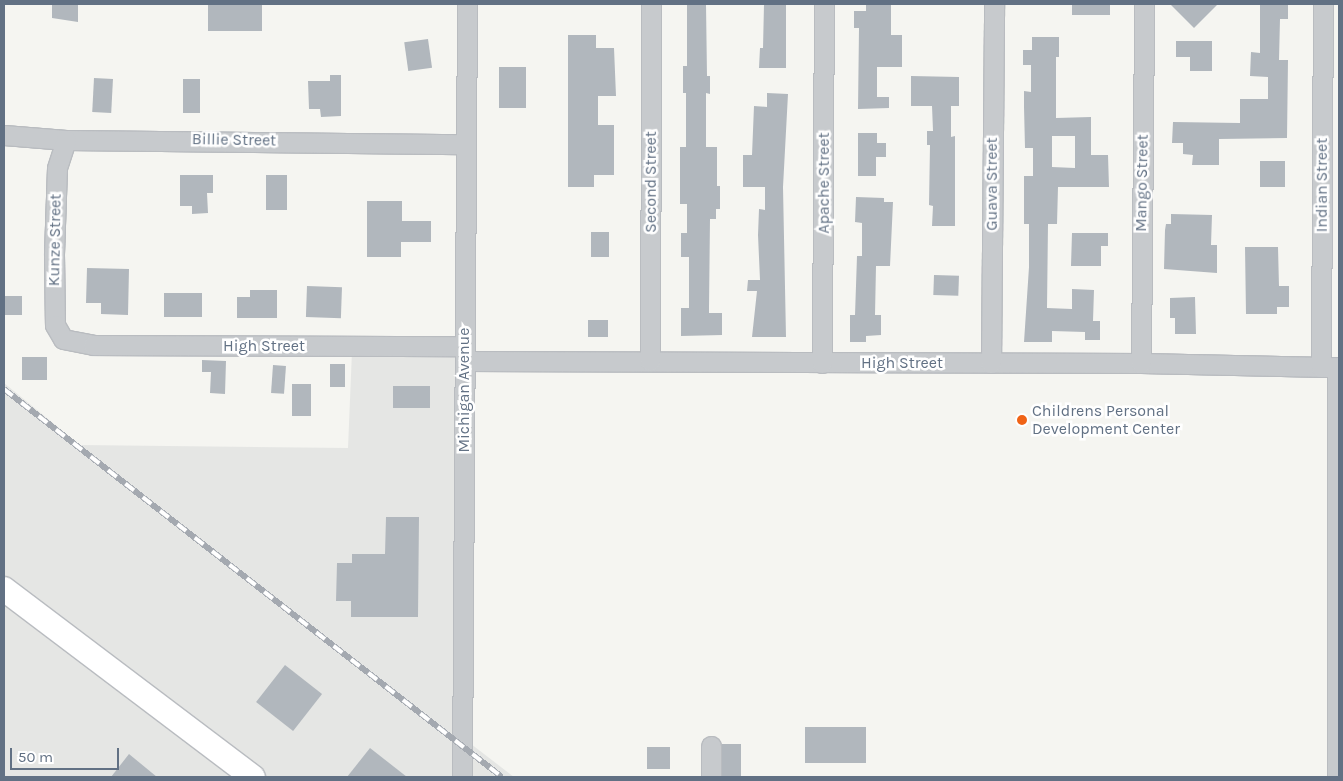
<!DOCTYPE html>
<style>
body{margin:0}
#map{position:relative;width:1343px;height:781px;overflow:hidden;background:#f5f5f1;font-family:Karla,sans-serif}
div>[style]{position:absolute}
.built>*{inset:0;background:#e5e6e4}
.building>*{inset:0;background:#b1b7bd;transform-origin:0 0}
.roads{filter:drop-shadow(1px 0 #b9bcc0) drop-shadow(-1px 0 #b9bcc0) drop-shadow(0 1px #b9bcc0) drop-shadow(0 -1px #b9bcc0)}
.minor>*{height:19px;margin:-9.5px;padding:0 9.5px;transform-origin:9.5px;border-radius:9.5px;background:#c7cacd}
.major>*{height:24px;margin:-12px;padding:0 12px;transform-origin:12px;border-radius:12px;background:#fff}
.rail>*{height:5.5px;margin-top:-2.75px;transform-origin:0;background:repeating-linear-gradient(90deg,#fff 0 11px,#a4a9b0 0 22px);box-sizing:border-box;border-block:1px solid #a4a9b0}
.dots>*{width:14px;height:14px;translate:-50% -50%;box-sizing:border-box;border:2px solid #fff;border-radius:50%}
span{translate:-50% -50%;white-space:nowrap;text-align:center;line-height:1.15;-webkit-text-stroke:5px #fff;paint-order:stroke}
.street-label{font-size:16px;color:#627184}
.poi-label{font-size:16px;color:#627184}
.left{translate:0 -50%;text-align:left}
.frame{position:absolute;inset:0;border:5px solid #627184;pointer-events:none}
.scale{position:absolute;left:10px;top:748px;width:109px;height:22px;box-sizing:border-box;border:2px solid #627184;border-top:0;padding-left:6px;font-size:15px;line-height:18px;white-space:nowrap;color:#627184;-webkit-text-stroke:4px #fff;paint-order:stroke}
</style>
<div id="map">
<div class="built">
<div style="clip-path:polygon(352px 351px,456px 355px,454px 777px,266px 777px,4px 579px,4px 383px,80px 445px,348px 448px)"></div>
<div style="clip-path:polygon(4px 598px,240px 777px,4px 777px)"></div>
<div style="clip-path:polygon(471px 744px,514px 777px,471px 777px)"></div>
</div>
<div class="building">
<div style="clip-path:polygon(52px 4px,78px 4px,78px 22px,52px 18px)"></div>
<div style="left:208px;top:4px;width:54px;height:27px"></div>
<div style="clip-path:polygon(687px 4px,706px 4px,707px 76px,710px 76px,710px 94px,706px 93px,706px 147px,717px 147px,717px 186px,720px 186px,720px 209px,716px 209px,716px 219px,710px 219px,709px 308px,709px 313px,722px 313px,722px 335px,681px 336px,681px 308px,689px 308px,689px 257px,681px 257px,681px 233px,687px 233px,687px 204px,680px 204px,680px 147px,686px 147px,686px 93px,683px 93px,683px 66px,687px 66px)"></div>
<div style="clip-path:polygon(764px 4px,786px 4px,786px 68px,759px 68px,760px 48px,763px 48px)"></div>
<div style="clip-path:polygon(866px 4px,891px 4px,891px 35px,902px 35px,902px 67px,877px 67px,877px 97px,889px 97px,889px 108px,858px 109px,859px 28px,854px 28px,854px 11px,866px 11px)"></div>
<div style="left:1072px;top:4px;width:38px;height:11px"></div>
<div style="clip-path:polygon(1170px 4px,1218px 4px,1194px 28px)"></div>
<div style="clip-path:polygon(1260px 4px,1288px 4px,1288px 19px,1280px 19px,1279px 60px,1288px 60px,1287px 138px,1219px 139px,1219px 165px,1192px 165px,1193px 155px,1183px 154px,1183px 143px,1172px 143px,1173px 122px,1240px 123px,1240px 99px,1268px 99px,1268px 77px,1250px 76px,1251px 52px,1260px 53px)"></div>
<div style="clip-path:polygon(568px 35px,596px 35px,596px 48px,614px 48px,616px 96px,598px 96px,598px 125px,614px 125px,614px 175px,594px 175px,594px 187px,568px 187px)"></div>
<div style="clip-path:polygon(evenodd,1032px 37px,1059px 37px,1059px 57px,1056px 57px,1056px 118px,1091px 117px,1091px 155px,1108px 155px,1109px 187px,1058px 187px,1057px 224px,1048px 224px,1047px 308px,1072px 309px,1072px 289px,1094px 290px,1093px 321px,1100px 321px,1100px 340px,1085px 340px,1085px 332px,1052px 331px,1052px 342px,1024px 342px,1029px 267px,1029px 224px,1024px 224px,1024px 176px,1033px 176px,1033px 148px,1025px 148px,1024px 107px,1024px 91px,1031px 92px,1031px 65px,1023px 65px,1023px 50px,1032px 50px,1032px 37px,1052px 136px,1075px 136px,1075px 168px,1052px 167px,1052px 136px)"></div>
<div style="left:428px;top:39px;width:29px;height:24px;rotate:82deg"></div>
<div style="clip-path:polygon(1176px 41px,1212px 41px,1212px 71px,1190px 71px,1190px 57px,1176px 57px)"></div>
<div style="left:499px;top:67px;width:27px;height:41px"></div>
<div style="clip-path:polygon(330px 75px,341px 75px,341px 116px,321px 117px,320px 109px,309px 109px,308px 81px,330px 81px)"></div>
<div style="clip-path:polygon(911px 76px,959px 77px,959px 106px,951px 106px,951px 137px,955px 136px,955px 226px,932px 226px,933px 206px,929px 205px,930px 145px,927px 145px,927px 131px,933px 131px,932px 106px,911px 106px)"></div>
<div style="left:94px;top:78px;width:19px;height:34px;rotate:3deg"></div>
<div style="left:183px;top:79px;width:17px;height:34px"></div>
<div style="clip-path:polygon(767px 93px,788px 94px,783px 187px,786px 337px,752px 337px,757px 291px,747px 291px,748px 280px,760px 280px,758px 235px,759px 209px,765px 210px,765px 187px,743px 187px,743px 155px,752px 155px,754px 106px,767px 107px)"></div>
<div style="clip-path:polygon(858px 133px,877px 133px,877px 143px,886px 143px,886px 157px,876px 157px,876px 176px,858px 176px)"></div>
<div style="left:1260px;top:161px;width:25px;height:26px"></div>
<div style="clip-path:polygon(180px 175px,213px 175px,213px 193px,207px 193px,208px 213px,192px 214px,192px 206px,180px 206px)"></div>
<div style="left:266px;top:175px;width:21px;height:35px"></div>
<div style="clip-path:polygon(856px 197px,884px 198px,884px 202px,893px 202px,890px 266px,876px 266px,875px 315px,881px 315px,881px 335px,866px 336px,866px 342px,850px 342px,850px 315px,855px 315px,857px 256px,862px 256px,862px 223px,855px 222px)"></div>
<div style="clip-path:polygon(367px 201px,402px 201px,402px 221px,431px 221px,431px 242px,401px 242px,401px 257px,367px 257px)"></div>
<div style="clip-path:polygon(1171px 214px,1212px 215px,1211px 245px,1217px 245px,1217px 273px,1164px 269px,1165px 230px,1166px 224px,1171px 224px)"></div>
<div style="left:591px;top:232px;width:18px;height:25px"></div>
<div style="clip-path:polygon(1072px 233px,1108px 233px,1108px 246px,1101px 246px,1101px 266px,1071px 266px)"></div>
<div style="clip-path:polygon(1245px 247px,1278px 247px,1279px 286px,1289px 286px,1289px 307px,1277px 307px,1277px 314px,1246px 314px)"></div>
<div style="clip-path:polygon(87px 268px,129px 269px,128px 315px,101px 314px,101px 303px,86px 303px)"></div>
<div style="left:934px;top:275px;width:25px;height:20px;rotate:2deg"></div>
<div style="left:307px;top:286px;width:35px;height:31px;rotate:2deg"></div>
<div style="clip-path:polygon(250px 290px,277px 290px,277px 318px,237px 318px,237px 297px,250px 297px)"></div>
<div style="left:164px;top:293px;width:38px;height:24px"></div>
<div style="left:4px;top:296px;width:18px;height:19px"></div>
<div style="clip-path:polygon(1195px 297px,1196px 334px,1175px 334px,1175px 318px,1170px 318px,1170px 298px)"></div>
<div style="left:588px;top:320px;width:20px;height:17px"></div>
<div style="left:22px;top:357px;width:25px;height:23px"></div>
<div style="clip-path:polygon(202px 360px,226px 361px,225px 394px,210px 393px,211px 372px,202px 372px)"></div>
<div style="left:330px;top:364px;width:15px;height:23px"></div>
<div style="left:273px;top:365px;width:13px;height:28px;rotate:4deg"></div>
<div style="left:292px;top:384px;width:19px;height:32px"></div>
<div style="left:393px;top:386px;width:37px;height:22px"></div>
<div style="clip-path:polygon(386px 517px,419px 517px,418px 617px,351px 617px,351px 601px,336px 601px,337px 563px,352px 563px,352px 554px,385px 554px)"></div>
<div style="left:285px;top:665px;width:47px;height:47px;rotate:38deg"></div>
<div style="left:805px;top:727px;width:61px;height:36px"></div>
<div style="left:722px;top:744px;width:19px;height:33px"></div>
<div style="left:647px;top:747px;width:23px;height:22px"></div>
<div style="clip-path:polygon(370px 748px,407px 777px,347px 777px)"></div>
<div style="clip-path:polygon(129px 754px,157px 777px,111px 777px)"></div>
</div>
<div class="roads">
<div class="minor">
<div style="left:4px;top:135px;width:62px;rotate:4.6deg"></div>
<div style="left:66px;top:140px;width:399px;rotate:0.6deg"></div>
<div style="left:66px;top:140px;width:29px;rotate:108deg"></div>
<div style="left:57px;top:168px;width:87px;rotate:92deg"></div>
<div style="left:54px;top:255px;width:70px;rotate:89.2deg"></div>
<div style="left:55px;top:325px;width:16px;rotate:60deg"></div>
<div style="left:63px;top:339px;width:31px;rotate:11deg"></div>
<div style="left:93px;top:345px;width:372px;rotate:0.2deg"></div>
<div style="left:465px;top:361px;width:676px;rotate:0.17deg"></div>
<div style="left:1141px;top:363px;width:198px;rotate:1.2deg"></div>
<div style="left:650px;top:361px;width:357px;rotate:-89.8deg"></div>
<div style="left:822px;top:363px;width:359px;rotate:-89.7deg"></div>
<div style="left:991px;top:363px;width:359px;rotate:-89.5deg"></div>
<div style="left:1141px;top:363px;width:359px;rotate:-89.5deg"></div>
<div style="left:1321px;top:367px;width:363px;rotate:-89.7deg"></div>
<div style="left:1337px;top:367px;width:410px;rotate:90deg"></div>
<div style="left:711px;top:746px;width:31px;rotate:90deg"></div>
<div style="left:462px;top:777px;width:773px;rotate:-89.63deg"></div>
</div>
<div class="major">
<div style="left:4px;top:589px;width:312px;rotate:37.1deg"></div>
</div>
</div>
<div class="rail">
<div style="left:4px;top:389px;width:631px;rotate:37.92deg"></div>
</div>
<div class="dots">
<div style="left:1022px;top:420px;background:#f06316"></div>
</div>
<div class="street-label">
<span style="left:234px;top:140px;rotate:1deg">Billie Street</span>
<span style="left:651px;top:182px;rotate:-90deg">Second Street</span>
<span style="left:824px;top:183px;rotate:-90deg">Apache Street</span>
<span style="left:1142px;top:183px;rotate:-89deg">Mango Street</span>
<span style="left:992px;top:184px;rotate:-90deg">Guava Street</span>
<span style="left:1322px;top:185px;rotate:-90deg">Indian Street</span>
<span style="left:55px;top:240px;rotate:-89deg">Kunze Street</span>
<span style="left:264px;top:346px">High Street</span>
<span style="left:902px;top:363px">High Street</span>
<span style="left:464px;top:390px;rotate:-90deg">Michigan Avenue</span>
</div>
<div class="poi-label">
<span class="left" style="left:1032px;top:420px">Childrens Personal<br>Development Center</span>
</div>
<div class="frame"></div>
<div class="scale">50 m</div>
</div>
